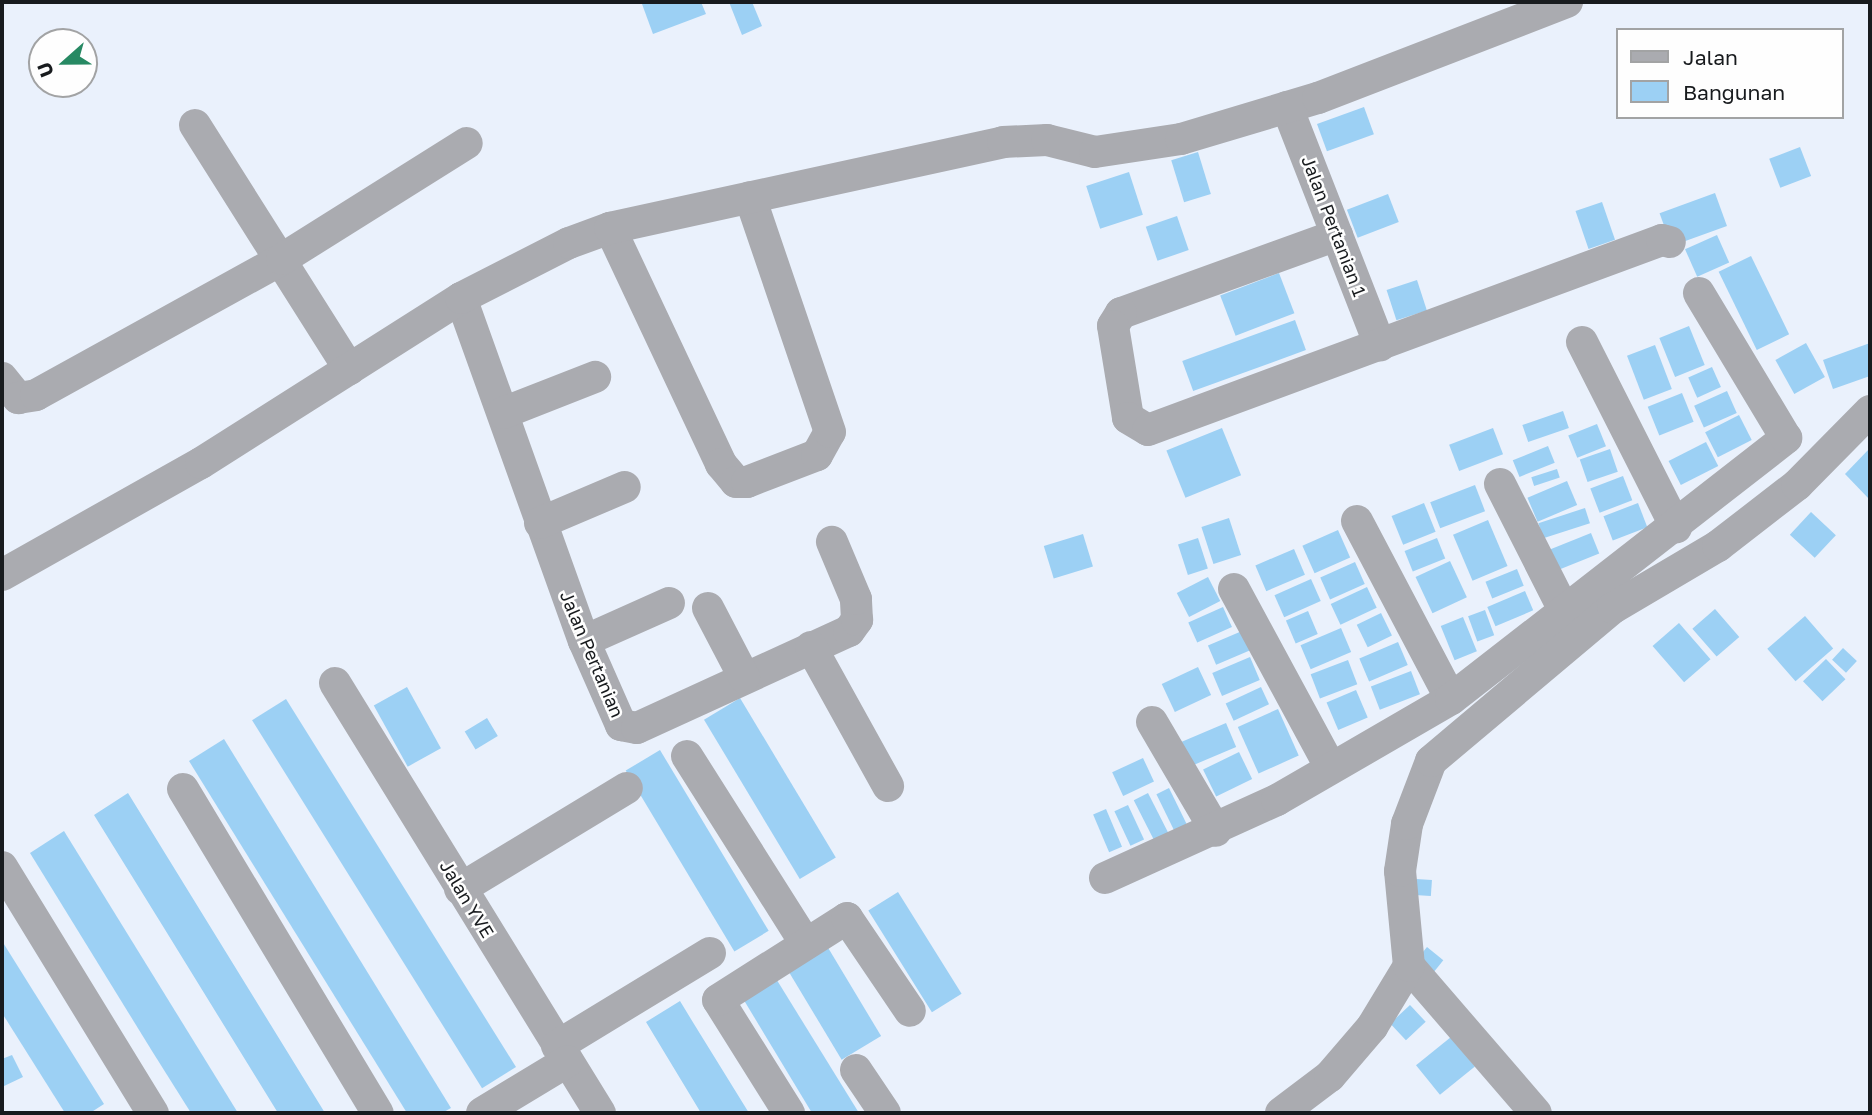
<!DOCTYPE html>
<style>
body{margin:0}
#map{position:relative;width:1872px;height:1115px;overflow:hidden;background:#eaf1fc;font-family:"Golos Text",sans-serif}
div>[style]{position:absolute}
.building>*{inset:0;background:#9cd0f4;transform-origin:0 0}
.minor>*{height:32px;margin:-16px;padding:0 16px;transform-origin:16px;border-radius:16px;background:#aaabb0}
span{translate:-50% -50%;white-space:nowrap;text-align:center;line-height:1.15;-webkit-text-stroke:5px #fefefe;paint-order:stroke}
.street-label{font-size:18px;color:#181b1e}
.frame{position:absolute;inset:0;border:4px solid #181b1e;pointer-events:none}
.legend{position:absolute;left:1616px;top:28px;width:228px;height:91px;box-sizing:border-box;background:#fefefe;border:2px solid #a2a3a4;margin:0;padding:9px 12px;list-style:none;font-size:21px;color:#181b1e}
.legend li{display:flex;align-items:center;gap:14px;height:35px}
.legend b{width:35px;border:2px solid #a2a3a4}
.north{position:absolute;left:28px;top:28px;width:70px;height:70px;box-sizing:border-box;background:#fefefe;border:2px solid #a2a3a4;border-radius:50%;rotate:249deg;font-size:19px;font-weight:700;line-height:28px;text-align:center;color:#181b1e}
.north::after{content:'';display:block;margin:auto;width:24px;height:32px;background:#278963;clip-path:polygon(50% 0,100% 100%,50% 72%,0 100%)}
</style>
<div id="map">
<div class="building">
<div style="clip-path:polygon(647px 2px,701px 2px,706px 14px,653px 34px,642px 4px)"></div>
<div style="clip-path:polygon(729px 2px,752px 2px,762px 26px,742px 35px)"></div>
<div style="left:1364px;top:107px;width:29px;height:50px;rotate:70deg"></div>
<div style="left:1800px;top:147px;width:31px;height:33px;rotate:69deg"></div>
<div style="left:1198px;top:152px;width:44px;height:28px;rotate:73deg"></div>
<div style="left:1129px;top:172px;width:45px;height:45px;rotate:72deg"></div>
<div style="left:1715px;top:193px;width:35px;height:59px;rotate:70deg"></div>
<div style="left:1388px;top:194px;width:30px;height:44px;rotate:69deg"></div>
<div style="left:1602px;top:202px;width:40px;height:28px;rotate:71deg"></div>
<div style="left:1177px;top:216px;width:36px;height:33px;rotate:71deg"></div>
<div style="left:1717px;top:235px;width:30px;height:35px;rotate:66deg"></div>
<div style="left:1751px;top:256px;width:87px;height:36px;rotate:64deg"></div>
<div style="left:1279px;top:273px;width:43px;height:63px;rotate:69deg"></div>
<div style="left:1417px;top:280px;width:32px;height:32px;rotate:72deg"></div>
<div style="left:1295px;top:320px;width:32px;height:120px;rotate:70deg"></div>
<div style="left:1689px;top:326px;width:42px;height:32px;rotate:68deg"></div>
<div style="left:1806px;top:343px;width:39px;height:35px;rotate:61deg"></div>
<div style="clip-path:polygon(1870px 343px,1870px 376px,1833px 389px,1823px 360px)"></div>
<div style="left:1655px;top:345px;width:47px;height:30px;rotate:69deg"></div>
<div style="left:1712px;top:367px;width:22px;height:26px;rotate:66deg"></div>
<div style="left:1727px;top:391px;width:24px;height:36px;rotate:66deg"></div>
<div style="left:1682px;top:393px;width:31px;height:37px;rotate:68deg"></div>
<div style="left:1563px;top:411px;width:18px;height:43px;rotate:71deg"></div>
<div style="left:1739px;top:415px;width:28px;height:38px;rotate:63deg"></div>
<div style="left:1597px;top:424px;width:24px;height:31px;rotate:68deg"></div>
<div style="left:1222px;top:428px;width:51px;height:60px;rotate:68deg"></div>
<div style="left:1493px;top:428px;width:28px;height:47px;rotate:69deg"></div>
<div style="left:1706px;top:442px;width:27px;height:42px;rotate:63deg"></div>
<div style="left:1548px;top:446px;width:18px;height:38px;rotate:68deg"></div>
<div style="clip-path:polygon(1870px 448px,1870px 500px,1845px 474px)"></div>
<div style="left:1610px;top:449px;width:24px;height:32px;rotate:71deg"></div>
<div style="left:1557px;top:469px;width:9px;height:27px;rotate:72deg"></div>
<div style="left:1623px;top:476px;width:26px;height:35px;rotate:69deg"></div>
<div style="left:1567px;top:481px;width:26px;height:43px;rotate:67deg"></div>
<div style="left:1475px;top:485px;width:28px;height:48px;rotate:69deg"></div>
<div style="left:1424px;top:503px;width:31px;height:35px;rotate:68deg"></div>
<div style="left:1638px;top:503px;width:26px;height:37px;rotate:69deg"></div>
<div style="left:1585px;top:508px;width:16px;height:49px;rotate:72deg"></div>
<div style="left:1811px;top:512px;width:34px;height:31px;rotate:43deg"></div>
<div style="left:1229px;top:518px;width:39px;height:29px;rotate:72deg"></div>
<div style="left:1488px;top:520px;width:50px;height:38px;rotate:67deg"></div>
<div style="left:1338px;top:530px;width:30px;height:39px;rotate:66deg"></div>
<div style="left:1591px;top:533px;width:22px;height:45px;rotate:68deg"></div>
<div style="left:1083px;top:534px;width:34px;height:41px;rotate:73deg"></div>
<div style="left:1198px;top:538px;width:32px;height:21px;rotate:72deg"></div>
<div style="left:1437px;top:538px;width:22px;height:35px;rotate:68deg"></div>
<div style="left:1294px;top:549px;width:28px;height:42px;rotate:67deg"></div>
<div style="left:1450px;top:561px;width:40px;height:38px;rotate:65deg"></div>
<div style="left:1355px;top:562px;width:24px;height:38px;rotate:66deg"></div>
<div style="left:1517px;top:569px;width:18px;height:34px;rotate:68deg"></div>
<div style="left:1208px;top:577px;width:27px;height:35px;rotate:63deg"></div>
<div style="left:1311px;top:579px;width:24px;height:40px;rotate:66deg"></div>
<div style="left:1367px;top:587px;width:23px;height:40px;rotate:65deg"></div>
<div style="left:1525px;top:591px;width:21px;height:41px;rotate:67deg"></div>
<div style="left:1223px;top:607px;width:22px;height:38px;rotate:66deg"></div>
<div style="left:1715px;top:609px;width:37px;height:30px;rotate:49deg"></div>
<div style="left:1485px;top:610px;width:27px;height:18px;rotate:70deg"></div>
<div style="left:1308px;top:611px;width:25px;height:24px;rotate:67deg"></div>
<div style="left:1381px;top:613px;width:25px;height:27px;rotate:64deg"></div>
<div style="left:1805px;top:616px;width:43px;height:50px;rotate:49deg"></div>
<div style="left:1463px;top:617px;width:37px;height:24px;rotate:68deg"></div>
<div style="left:1679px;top:623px;width:48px;height:35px;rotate:49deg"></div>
<div style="left:1341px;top:628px;width:26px;height:44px;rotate:67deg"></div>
<div style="left:1242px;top:631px;width:21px;height:37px;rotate:67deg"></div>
<div style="left:1398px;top:642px;width:25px;height:42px;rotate:67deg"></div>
<div style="left:1843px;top:648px;width:19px;height:16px;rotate:43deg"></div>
<div style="left:1250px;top:657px;width:25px;height:41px;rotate:67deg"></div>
<div style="left:1826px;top:659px;width:28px;height:32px;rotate:46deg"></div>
<div style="left:1348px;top:660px;width:26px;height:40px;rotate:69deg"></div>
<div style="left:1198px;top:667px;width:31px;height:40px;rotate:65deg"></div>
<div style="left:1411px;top:671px;width:25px;height:43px;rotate:69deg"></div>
<div style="left:407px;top:687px;width:70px;height:38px;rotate:61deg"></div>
<div style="left:1261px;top:687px;width:19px;height:39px;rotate:65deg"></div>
<div style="left:1356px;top:690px;width:30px;height:32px;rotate:67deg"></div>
<div style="left:740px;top:698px;width:186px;height:42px;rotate:59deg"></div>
<div style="left:286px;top:699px;width:434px;height:40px;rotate:58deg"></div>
<div style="left:1278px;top:709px;width:51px;height:44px;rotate:66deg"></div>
<div style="left:487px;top:718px;width:21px;height:26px;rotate:59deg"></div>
<div style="left:1226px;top:723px;width:26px;height:48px;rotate:67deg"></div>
<div style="clip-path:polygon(224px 739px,451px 1108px,442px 1113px,407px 1113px,189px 761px)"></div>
<div style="left:660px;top:750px;width:211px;height:40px;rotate:59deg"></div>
<div style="left:1239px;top:752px;width:30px;height:40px;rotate:64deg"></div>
<div style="left:1143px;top:758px;width:26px;height:34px;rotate:65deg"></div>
<div style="left:1169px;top:788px;width:41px;height:14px;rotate:64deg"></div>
<div style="clip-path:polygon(128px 793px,163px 850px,325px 1113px,278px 1113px,164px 928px,94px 815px)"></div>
<div style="left:1148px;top:793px;width:49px;height:16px;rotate:63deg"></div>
<div style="left:1128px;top:805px;width:38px;height:15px;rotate:65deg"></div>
<div style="left:1106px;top:809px;width:41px;height:14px;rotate:67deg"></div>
<div style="clip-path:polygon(64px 831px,222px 1087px,238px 1113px,191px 1113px,152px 1051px,30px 853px)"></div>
<div style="left:1416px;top:879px;width:16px;height:16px;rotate:4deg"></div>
<div style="left:898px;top:892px;width:120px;height:35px;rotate:58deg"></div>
<div style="clip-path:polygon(2px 941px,104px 1104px,90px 1113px,65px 1113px,2px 1013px)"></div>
<div style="left:827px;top:946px;width:105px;height:46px;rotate:59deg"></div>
<div style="left:1427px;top:947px;width:21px;height:18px;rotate:39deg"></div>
<div style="clip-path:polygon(775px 977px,859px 1113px,812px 1113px,742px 997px)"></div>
<div style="clip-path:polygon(680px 1001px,694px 1024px,749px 1113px,701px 1113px,646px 1022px)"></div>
<div style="left:1410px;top:1005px;width:23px;height:27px;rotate:47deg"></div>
<div style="left:1451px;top:1037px;width:38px;height:45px;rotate:51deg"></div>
<div style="clip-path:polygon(12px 1055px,23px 1077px,2px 1087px,2px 1059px)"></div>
</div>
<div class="minor">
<div style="left:1287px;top:107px;width:256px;rotate:68.7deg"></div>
<div style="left:195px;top:125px;width:289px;rotate:57.7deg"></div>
<div style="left:610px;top:228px;width:261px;rotate:64.8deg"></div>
<div style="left:721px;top:464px;width:23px;rotate:50deg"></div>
<div style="left:736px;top:482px;width:11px"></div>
<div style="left:747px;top:482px;width:75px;rotate:-21.1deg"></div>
<div style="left:817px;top:455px;width:26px;rotate:-61deg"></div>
<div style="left:830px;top:432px;width:248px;rotate:-108.8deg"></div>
<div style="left:1337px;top:235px;width:230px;rotate:160.1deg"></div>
<div style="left:1121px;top:313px;width:15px;rotate:122deg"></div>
<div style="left:1113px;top:326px;width:93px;rotate:80.7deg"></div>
<div style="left:1128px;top:418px;width:23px;rotate:31deg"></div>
<div style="left:1148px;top:430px;width:548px;rotate:-20.29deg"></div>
<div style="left:1662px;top:240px;width:8px;rotate:14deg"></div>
<div style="left:461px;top:298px;width:364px;rotate:70.3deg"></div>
<div style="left:584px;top:641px;width:92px;rotate:66.2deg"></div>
<div style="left:621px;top:725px;width:16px;rotate:11deg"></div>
<div style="left:637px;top:728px;width:233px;rotate:-24.6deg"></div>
<div style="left:849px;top:631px;width:14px;rotate:-54deg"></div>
<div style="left:857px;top:620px;width:21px;rotate:-93deg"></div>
<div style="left:856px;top:599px;width:62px;rotate:-112.8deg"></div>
<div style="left:1582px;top:342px;width:208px;rotate:63.1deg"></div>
<div style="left:2px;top:378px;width:26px;rotate:51deg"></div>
<div style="left:18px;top:398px;width:18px;rotate:-9deg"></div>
<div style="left:36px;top:395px;width:281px;rotate:-28.9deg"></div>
<div style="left:282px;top:259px;width:218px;rotate:-32.1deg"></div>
<div style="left:503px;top:413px;width:99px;rotate:-21.4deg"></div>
<div style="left:1500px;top:484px;width:144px;rotate:63.1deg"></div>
<div style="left:1357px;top:521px;width:201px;rotate:62.2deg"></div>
<div style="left:540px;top:523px;width:92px;rotate:-23deg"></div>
<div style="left:2px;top:575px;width:228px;rotate:-29.4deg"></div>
<div style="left:201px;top:463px;width:308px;rotate:-32.4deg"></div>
<div style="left:461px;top:298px;width:121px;rotate:-27deg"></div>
<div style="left:569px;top:243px;width:44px;rotate:-20.1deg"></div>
<div style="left:610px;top:228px;width:402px;rotate:-12.3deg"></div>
<div style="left:1003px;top:142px;width:44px;rotate:-2.6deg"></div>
<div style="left:1047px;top:140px;width:49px;rotate:14deg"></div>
<div style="left:1095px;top:152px;width:87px;rotate:-8.6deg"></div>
<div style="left:1181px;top:139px;width:143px;rotate:-16.7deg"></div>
<div style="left:1318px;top:98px;width:267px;rotate:-21.1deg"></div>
<div style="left:1234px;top:589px;width:200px;rotate:61.6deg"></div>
<div style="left:708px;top:608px;width:78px;rotate:62.4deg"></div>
<div style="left:584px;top:641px;width:93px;rotate:-24.1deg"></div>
<div style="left:811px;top:647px;width:159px;rotate:61deg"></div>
<div style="left:335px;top:683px;width:505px;rotate:58.36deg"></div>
<div style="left:1152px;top:722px;width:126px;rotate:59.6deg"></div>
<div style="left:687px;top:756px;width:222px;rotate:57.7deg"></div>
<div style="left:183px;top:789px;width:378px;rotate:59deg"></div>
<div style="left:2px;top:867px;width:289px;rotate:58.5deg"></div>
<div style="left:1105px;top:878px;width:189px;rotate:-24.4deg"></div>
<div style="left:1277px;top:800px;width:201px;rotate:-30.1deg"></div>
<div style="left:1451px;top:699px;width:425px;rotate:-37.9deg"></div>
<div style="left:1786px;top:438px;width:169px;rotate:-121deg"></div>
<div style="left:460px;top:889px;width:195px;rotate:-31.2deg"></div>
<div style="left:1409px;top:966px;width:194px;rotate:49.2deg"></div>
<div style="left:557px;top:1046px;width:179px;rotate:-31.3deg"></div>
<div style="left:856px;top:1070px;width:52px;rotate:56deg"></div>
<div style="left:482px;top:1113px;width:100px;rotate:-31.2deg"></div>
<div style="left:789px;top:1113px;width:133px;rotate:-122.1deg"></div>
<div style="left:718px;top:1000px;width:153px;rotate:-32.4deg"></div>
<div style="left:847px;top:918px;width:112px;rotate:55.9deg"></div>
<div style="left:1281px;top:1113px;width:61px;rotate:-37.1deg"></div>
<div style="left:1330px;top:1076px;width:65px;rotate:-49.4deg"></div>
<div style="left:1372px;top:1027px;width:71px;rotate:-58.8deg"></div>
<div style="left:1409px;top:966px;width:95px;rotate:-95.4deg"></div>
<div style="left:1400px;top:871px;width:48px;rotate:-81.5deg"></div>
<div style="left:1407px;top:824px;width:67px;rotate:-69.1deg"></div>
<div style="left:1431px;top:761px;width:238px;rotate:-40.1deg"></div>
<div style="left:1613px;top:608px;width:122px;rotate:-30.6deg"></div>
<div style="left:1718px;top:546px;width:100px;rotate:-37.7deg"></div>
<div style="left:1797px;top:485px;width:104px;rotate:-45.4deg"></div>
</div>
<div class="street-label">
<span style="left:1334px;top:226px;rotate:69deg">Jalan Pertanian 1</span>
<span style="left:592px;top:654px;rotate:67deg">Jalan Pertanian</span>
<span style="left:467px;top:899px;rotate:59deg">Jalan YVE</span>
</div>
<div class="frame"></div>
<ul class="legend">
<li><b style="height:9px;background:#aaabb0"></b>Jalan</li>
<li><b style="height:19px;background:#9cd0f4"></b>Bangunan</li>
</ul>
<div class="north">U</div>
</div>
